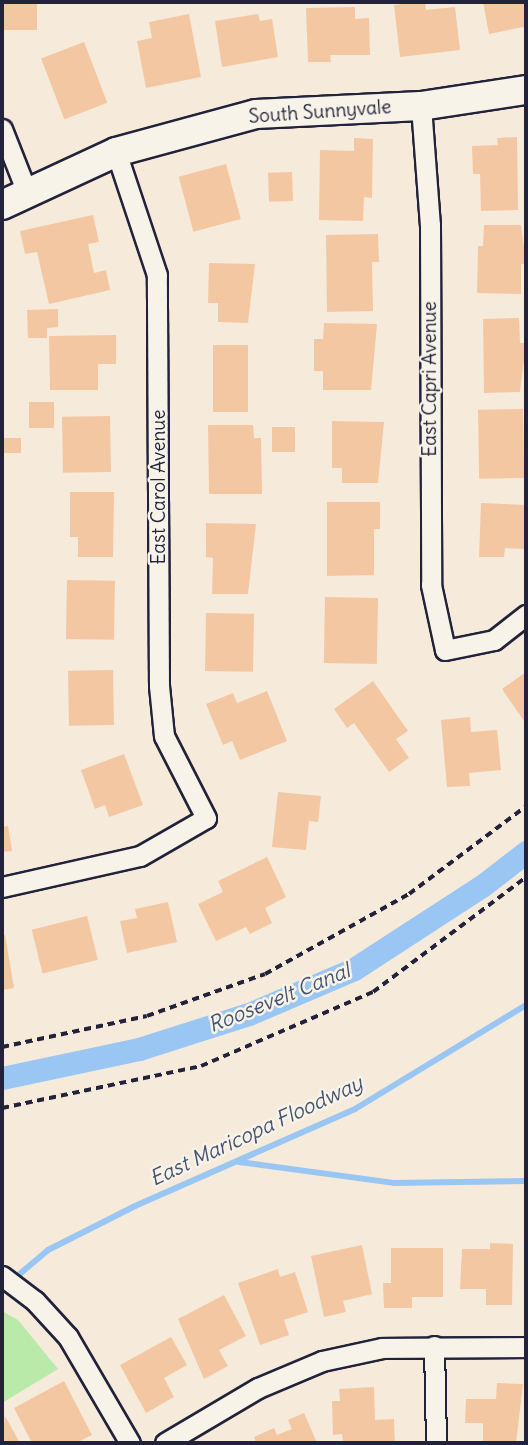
<!DOCTYPE html>
<style>
body{margin:0}
#map{position:relative;width:528px;height:1445px;overflow:hidden;background:#f6eada;font-family:Delius,sans-serif}
div>[style]{position:absolute}
.green>*{inset:0;background:#baeaa9}
.stream>*{height:6px;margin:-3px;padding:0 3px;transform-origin:3px;border-radius:3px;background:#9ac6f4}
.canal>*{height:23px;margin:-11.5px;padding:0 11.5px;transform-origin:11.5px;border-radius:11.5px;background:#9ac6f4}
.building>*{inset:0;background:#f4c7a3;transform-origin:0 0}
.path>*{height:3.5px;margin-top:-1.75px;transform-origin:0;background:repeating-linear-gradient(90deg,#22223b 0 7px,transparent 0 12px)}
.roads{filter:drop-shadow(2px 0 #22223b) drop-shadow(-2px 0 #22223b) drop-shadow(0 2px #22223b) drop-shadow(0 -2px #22223b)}
.street>*{height:19px;margin:-9.5px;padding:0 9.5px;transform-origin:9.5px;border-radius:9.5px;background:#f7f3e8}
.secondary>*{height:28px;margin:-14px;padding:0 14px;transform-origin:14px;border-radius:14px;background:#f7f3e8}
span{translate:-50% -50%;white-space:nowrap;text-align:center;line-height:1.15;-webkit-text-stroke:5px #f7f3e8;paint-order:stroke}
.street-label{font-size:19px;color:#22223b}
.water-label{font-size:21px;color:#465372;font-style:italic}
.frame{position:absolute;inset:0;border:4px solid #22223b;pointer-events:none}
</style>
<div id="map">
<div class="green">
<div style="clip-path:polygon(2px 1311px,18px 1320px,58px 1369px,2px 1403px)"></div>
</div>
<div class="stream">
<div style="left:239px;top:1162px;width:156px;rotate:7.7deg"></div>
<div style="left:394px;top:1183px;width:132px;rotate:-0.9deg"></div>
<div style="left:2px;top:1289px;width:60px;rotate:-40.3deg"></div>
<div style="left:48px;top:1250px;width:97px;rotate:-26.8deg"></div>
<div style="left:135px;top:1206px;width:240px;rotate:-23.8deg"></div>
<div style="left:355px;top:1109px;width:200px;rotate:-31.3deg"></div>
</div>
<div class="canal">
<div style="left:2px;top:1078px;width:140px;rotate:-12deg"></div>
<div style="left:139px;top:1049px;width:115px;rotate:-17.7deg"></div>
<div style="left:249px;top:1014px;width:114px;rotate:-23.2deg"></div>
<div style="left:354px;top:969px;width:153px;rotate:-33deg"></div>
<div style="left:482px;top:886px;width:56px;rotate:-37.7deg"></div>
</div>
<div class="building">
<div style="left:2px;top:2px;width:35px;height:28px"></div>
<div style="clip-path:polygon(420px 2px,425px 2px,426px 10px,455px 7px,460px 50px,400px 57px,394px 5px)"></div>
<div style="clip-path:polygon(483px 2px,526px 2px,526px 32px,523px 27px,489px 34px)"></div>
<div style="clip-path:polygon(355px 7px,355px 19px,369px 18px,370px 55px,330px 55px,331px 62px,308px 62px,306px 8px)"></div>
<div style="clip-path:polygon(189px 14px,201px 77px,146px 88px,137px 41px,152px 38px,149px 22px)"></div>
<div style="clip-path:polygon(258px 14px,260px 21px,272px 19px,278px 57px,222px 67px,215px 21px)"></div>
<div style="left:84px;top:42px;width:65px;height:46px;rotate:69deg"></div>
<div style="clip-path:polygon(517px 137px,518px 210px,481px 211px,480px 174px,473px 174px,472px 146px,498px 145px,497px 138px)"></div>
<div style="clip-path:polygon(354px 138px,373px 139px,372px 198px,364px 197px,363px 221px,319px 220px,320px 150px,354px 151px)"></div>
<div style="left:226px;top:164px;width:57px;height:49px;rotate:75deg"></div>
<div style="left:292px;top:172px;width:29px;height:24px;rotate:88deg"></div>
<div style="clip-path:polygon(93px 215px,99px 242px,88px 244px,94px 273px,106px 270px,110px 290px,49px 304px,37px 252px,25px 254px,20px 231px)"></div>
<div style="clip-path:polygon(484px 225px,521px 225px,526px 264px,521px 264px,521px 294px,477px 293px,478px 246px,483px 246px)"></div>
<div style="clip-path:polygon(378px 234px,379px 262px,372px 262px,373px 311px,327px 312px,326px 235px)"></div>
<div style="clip-path:polygon(209px 263px,255px 264px,248px 323px,218px 322px,218px 303px,208px 303px)"></div>
<div style="clip-path:polygon(58px 309px,58px 327px,47px 328px,47px 338px,28px 338px,27px 310px)"></div>
<div style="clip-path:polygon(519px 318px,520px 343px,526px 343px,520px 392px,484px 393px,483px 319px)"></div>
<div style="clip-path:polygon(324px 323px,377px 324px,371px 390px,323px 390px,323px 371px,314px 371px,314px 339px,323px 339px)"></div>
<div style="clip-path:polygon(116px 335px,116px 364px,98px 364px,98px 390px,50px 390px,49px 336px)"></div>
<div style="left:213px;top:345px;width:35px;height:67px"></div>
<div style="left:29px;top:402px;width:25px;height:26px"></div>
<div style="left:523px;top:409px;width:69px;height:45px;rotate:89deg"></div>
<div style="left:110px;top:416px;width:56px;height:48px;rotate:89deg"></div>
<div style="clip-path:polygon(332px 421px,384px 422px,378px 483px,342px 483px,342px 468px,332px 468px)"></div>
<div style="clip-path:polygon(208px 425px,253px 425px,254px 438px,261px 438px,262px 494px,209px 494px)"></div>
<div style="left:272px;top:427px;width:23px;height:25px"></div>
<div style="left:2px;top:438px;width:19px;height:15px"></div>
<div style="clip-path:polygon(70px 492px,114px 492px,113px 557px,78px 557px,78px 537px,70px 537px)"></div>
<div style="clip-path:polygon(327px 502px,380px 502px,380px 529px,374px 529px,374px 575px,327px 576px)"></div>
<div style="clip-path:polygon(481px 503px,526px 505px,526px 549px,505px 548px,504px 557px,479px 557px)"></div>
<div style="clip-path:polygon(206px 523px,256px 524px,248px 594px,212px 594px,213px 558px,206px 557px)"></div>
<div style="left:67px;top:580px;width:48px;height:59px;rotate:1deg"></div>
<div style="left:325px;top:597px;width:53px;height:66px;rotate:1deg"></div>
<div style="left:206px;top:613px;width:48px;height:58px;rotate:1deg"></div>
<div style="left:113px;top:670px;width:55px;height:45px;rotate:89deg"></div>
<div style="clip-path:polygon(526px 672px,526px 724px,502px 689px)"></div>
<div style="clip-path:polygon(373px 681px,408px 731px,396px 739px,409px 758px,389px 772px,354px 723px,347px 728px,334px 709px)"></div>
<div style="clip-path:polygon(267px 691px,287px 741px,240px 760px,232px 741px,223px 745px,206px 704px,233px 693px,237px 703px)"></div>
<div style="clip-path:polygon(470px 717px,471px 732px,497px 730px,501px 770px,469px 773px,470px 786px,447px 787px,441px 720px)"></div>
<div style="clip-path:polygon(124px 754px,143px 805px,109px 817px,105px 805px,95px 809px,81px 770px)"></div>
<div style="clip-path:polygon(278px 792px,321px 796px,318px 822px,309px 821px,306px 850px,272px 847px)"></div>
<div style="clip-path:polygon(8px 826px,12px 851px,2px 852px,2px 827px)"></div>
<div style="clip-path:polygon(267px 857px,286px 897px,265px 908px,272px 923px,250px 934px,246px 927px,216px 941px,198px 904px,223px 892px,218px 881px)"></div>
<div style="clip-path:polygon(168px 902px,177px 942px,127px 953px,120px 921px,137px 918px,135px 909px)"></div>
<div style="left:87px;top:916px;width:45px;height:57px;rotate:76deg"></div>
<div style="clip-path:polygon(2px 935px,5px 935px,14px 988px,2px 990px)"></div>
<div style="clip-path:polygon(490px 1243px,513px 1244px,512px 1305px,486px 1305px,486px 1289px,460px 1289px,462px 1249px,490px 1249px)"></div>
<div style="clip-path:polygon(362px 1245px,372px 1294px,343px 1301px,346px 1312px,324px 1317px,311px 1256px)"></div>
<div style="clip-path:polygon(391px 1248px,443px 1248px,443px 1297px,412px 1297px,412px 1308px,384px 1308px,383px 1283px,391px 1283px)"></div>
<div style="clip-path:polygon(278px 1269px,280px 1277px,295px 1272px,308px 1312px,284px 1320px,289px 1335px,260px 1345px,238px 1283px)"></div>
<div style="clip-path:polygon(224px 1295px,246px 1336px,219px 1350px,228px 1366px,204px 1379px,178px 1319px)"></div>
<div style="clip-path:polygon(171px 1337px,187px 1365px,164px 1378px,174px 1397px,146px 1413px,120px 1365px)"></div>
<div style="clip-path:polygon(64px 1381px,92px 1435px,76px 1443px,32px 1443px,14px 1408px)"></div>
<div style="clip-path:polygon(497px 1383px,523px 1384px,516px 1443px,483px 1443px,483px 1423px,465px 1423px,466px 1399px,496px 1399px)"></div>
<div style="clip-path:polygon(374px 1387px,375px 1420px,394px 1419px,395px 1443px,343px 1443px,342px 1434px,333px 1435px,332px 1401px,340px 1401px,339px 1389px)"></div>
<div style="clip-path:polygon(304px 1413px,317px 1443px,256px 1443px,254px 1437px,274px 1428px,277px 1435px,292px 1429px,288px 1420px)"></div>
<div style="clip-path:polygon(5px 1416px,20px 1443px,2px 1443px)"></div>
</div>
<div class="path">
<div style="left:2px;top:1047px;width:148px;rotate:-12.1deg"></div>
<div style="left:147px;top:1016px;width:125px;rotate:-19.6deg"></div>
<div style="left:265px;top:974px;width:165px;rotate:-29.1deg"></div>
<div style="left:409px;top:894px;width:146px;rotate:-36.9deg"></div>
<div style="left:2px;top:1108px;width:203px;rotate:-11.9deg"></div>
<div style="left:201px;top:1066px;width:187px;rotate:-23.3deg"></div>
<div style="left:373px;top:992px;width:191px;rotate:-36.9deg"></div>
</div>
<div class="roads">
<div class="street">
<div style="left:421px;top:106px;width:119px;rotate:85.7deg"></div>
<div style="left:430px;top:225px;width:360px;rotate:89.8deg"></div>
<div style="left:431px;top:585px;width:66px;rotate:77.8deg"></div>
<div style="left:445px;top:650px;width:50px;rotate:-11.5deg"></div>
<div style="left:494px;top:640px;width:41px;rotate:-38deg"></div>
<div style="left:2px;top:129px;width:71px;rotate:68.5deg"></div>
<div style="left:2px;top:887px;width:141px;rotate:-12.7deg"></div>
<div style="left:140px;top:856px;width:76px;rotate:-29.9deg"></div>
<div style="left:206px;top:818px;width:92px;rotate:-117.1deg"></div>
<div style="left:164px;top:736px;width:50px;rotate:-95.7deg"></div>
<div style="left:159px;top:686px;width:411px;rotate:-90.3deg"></div>
<div style="left:157px;top:275px;width:130px;rotate:-108.4deg"></div>
<div style="left:2px;top:1276px;width:41px;rotate:37.1deg"></div>
<div style="left:35px;top:1301px;width:49px;rotate:47.5deg"></div>
<div style="left:68px;top:1337px;width:123px;rotate:59.7deg"></div>
<div style="left:434px;top:1346px;width:97px;rotate:88.8deg"></div>
<div style="left:165px;top:1443px;width:108px;rotate:-30.6deg"></div>
<div style="left:258px;top:1388px;width:69px;rotate:-22.9deg"></div>
<div style="left:322px;top:1361px;width:61px;rotate:-12.2deg"></div>
<div style="left:382px;top:1348px;width:144px;rotate:-0.4deg"></div>
</div>
<div class="secondary">
<div style="left:2px;top:205px;width:126px;rotate:-24.9deg"></div>
<div style="left:116px;top:152px;width:145px;rotate:-15.2deg"></div>
<div style="left:256px;top:114px;width:165px;rotate:-2.8deg"></div>
<div style="left:421px;top:106px;width:106px;rotate:-8.7deg"></div>
</div>
</div>
<div class="street-label">
<span style="left:320px;top:112px;rotate:-4deg">South Sunnyvale</span>
<span style="left:430px;top:379px;rotate:-90deg">East Capri Avenue</span>
<span style="left:159px;top:487px;rotate:-90deg">East Carol Avenue</span>
</div>
<div class="water-label">
<span style="left:279px;top:998px;rotate:-22deg">Roosevelt Canal</span>
<span style="left:256px;top:1131px;rotate:-25deg">East Maricopa Floodway</span>
</div>
<div class="frame"></div>
</div>
